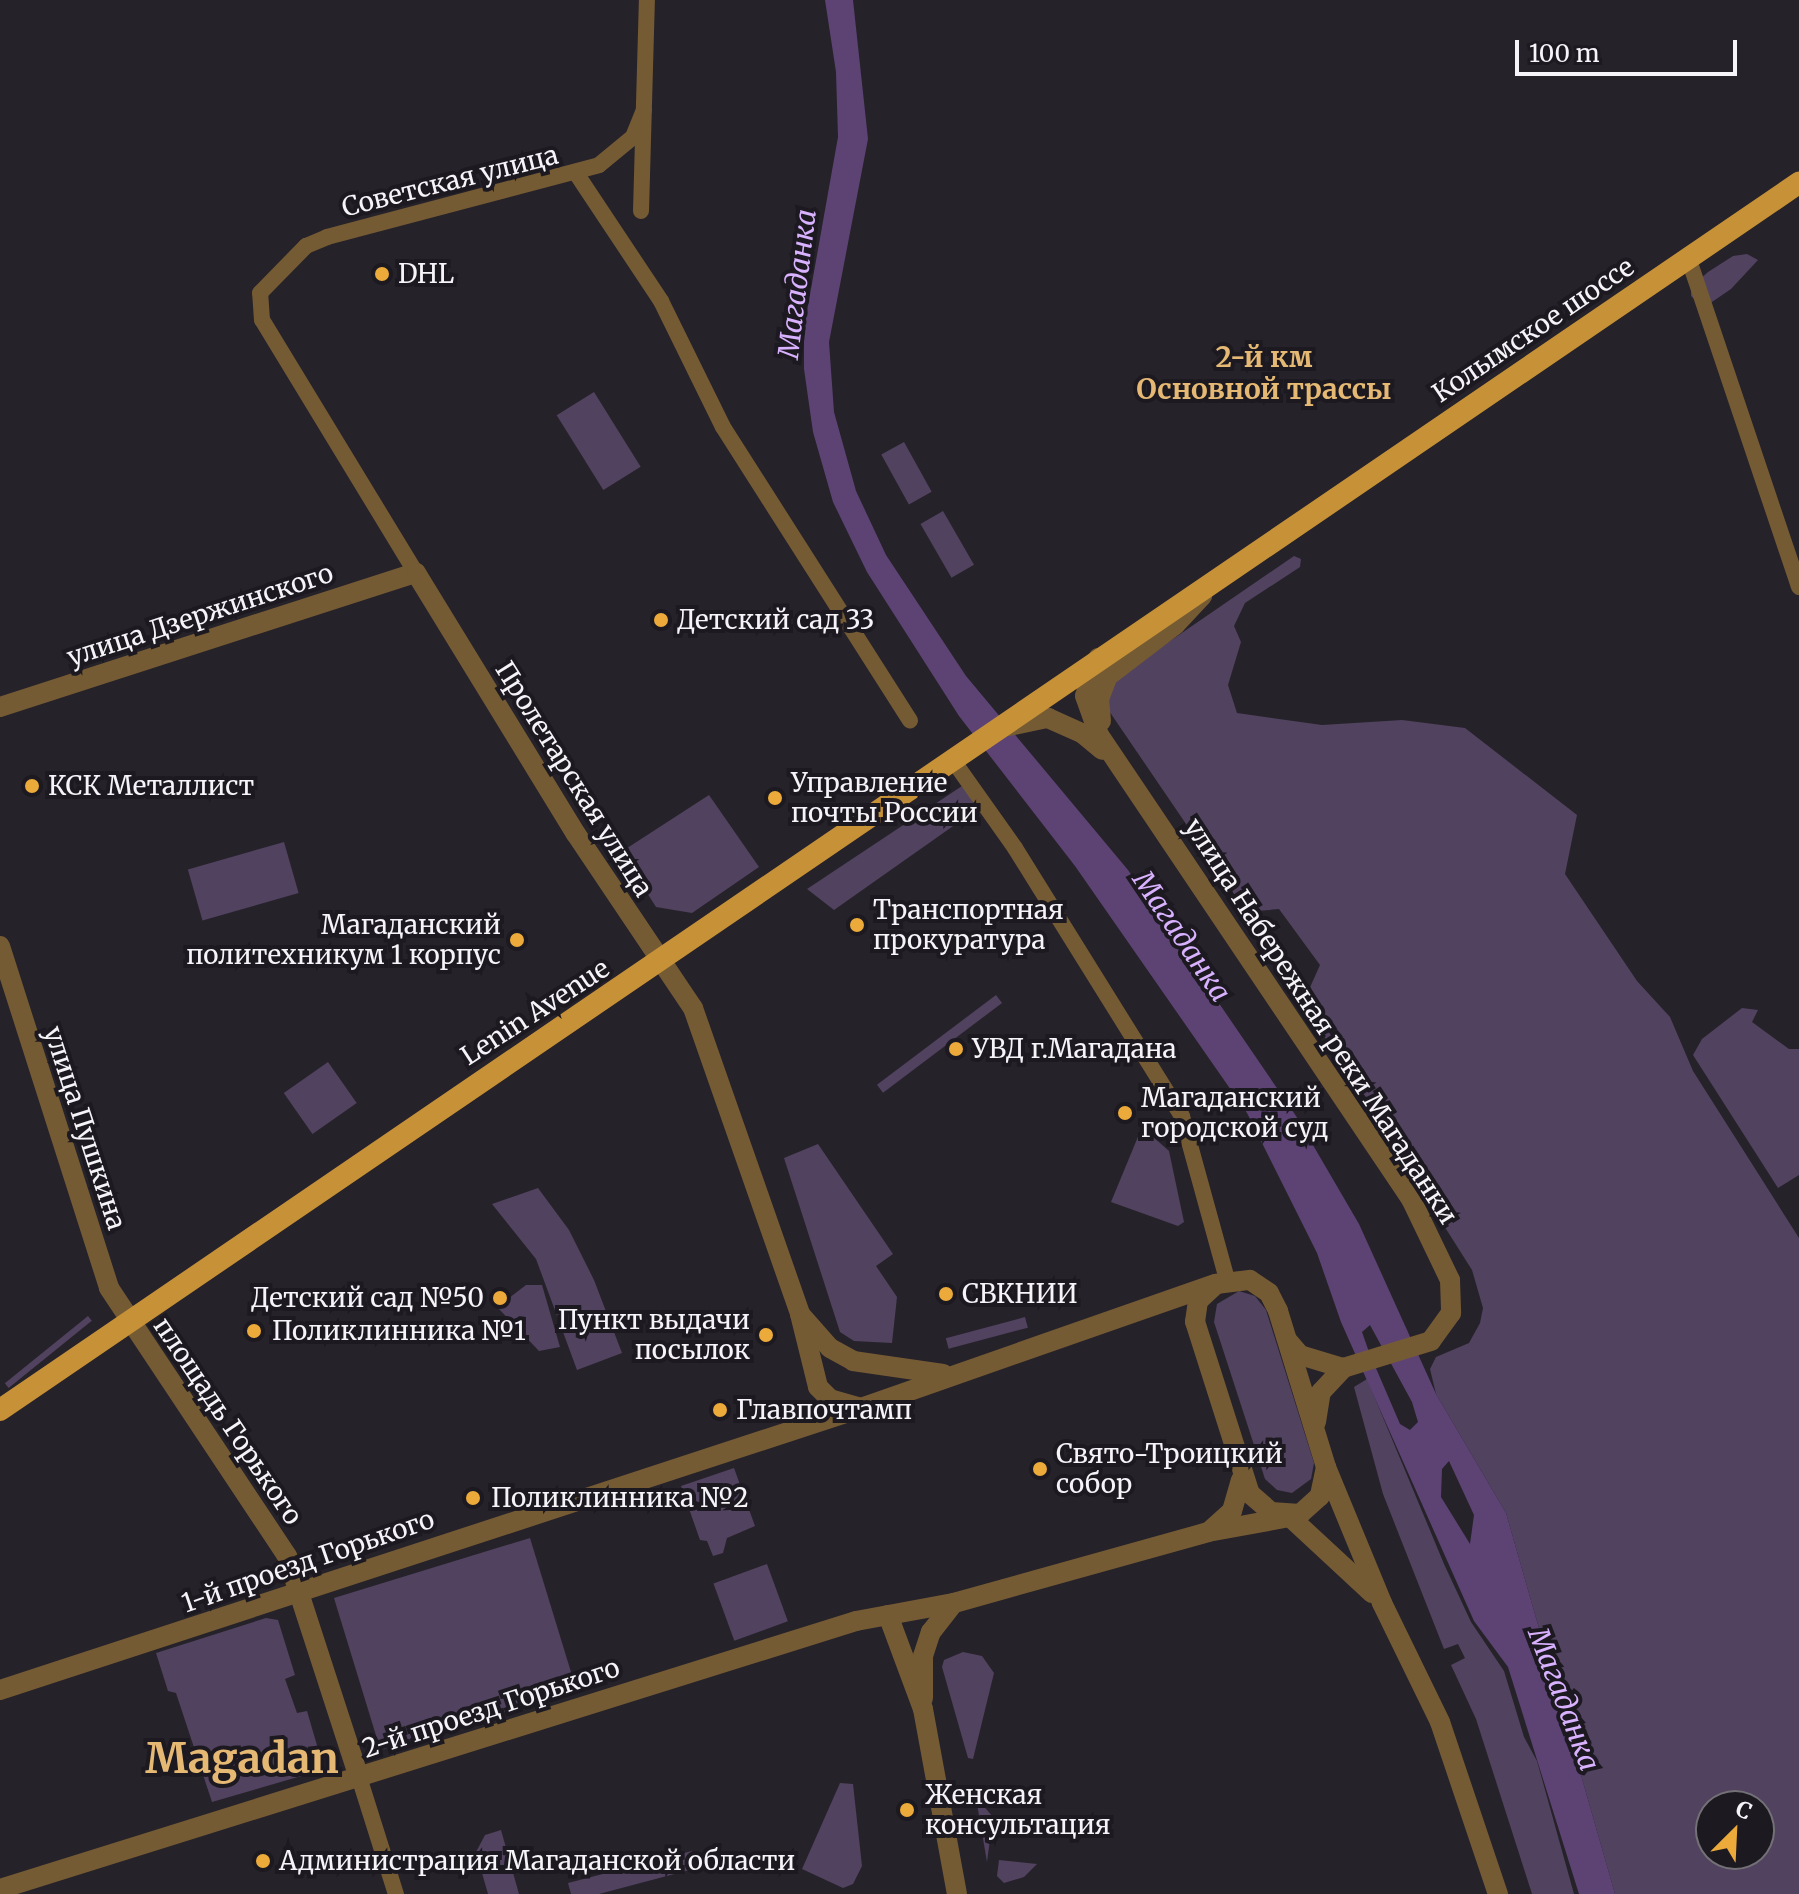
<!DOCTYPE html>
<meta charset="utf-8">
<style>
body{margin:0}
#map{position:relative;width:1799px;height:1894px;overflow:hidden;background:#26222a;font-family:Merriweather,serif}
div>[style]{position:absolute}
.green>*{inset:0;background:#51425f;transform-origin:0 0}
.water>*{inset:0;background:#5d4374}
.minor>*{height:16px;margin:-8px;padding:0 8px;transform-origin:8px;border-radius:8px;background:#755b34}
.tertiary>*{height:20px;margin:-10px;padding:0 10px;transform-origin:10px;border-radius:10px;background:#755b34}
.primary>*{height:22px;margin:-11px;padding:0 11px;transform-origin:11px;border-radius:11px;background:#c79137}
.dots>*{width:22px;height:22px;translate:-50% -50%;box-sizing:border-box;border:4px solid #1c1920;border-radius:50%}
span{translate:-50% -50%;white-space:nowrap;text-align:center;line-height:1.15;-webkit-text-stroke:8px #1c1920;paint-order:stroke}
.street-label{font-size:26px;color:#f6f4f8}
.poi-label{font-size:26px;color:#f6f4f8}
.left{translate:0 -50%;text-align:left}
.right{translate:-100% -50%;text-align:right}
.water-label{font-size:28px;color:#d9b2ff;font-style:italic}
.neighbourhood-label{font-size:28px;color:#e5b874;font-weight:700}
.town-label{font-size:42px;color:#e5b874;font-weight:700}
.north{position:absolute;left:1695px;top:1790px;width:80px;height:80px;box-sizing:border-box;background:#1c1920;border:2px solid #737176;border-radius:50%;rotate:24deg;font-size:22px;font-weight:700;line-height:32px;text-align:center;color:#f6f4f8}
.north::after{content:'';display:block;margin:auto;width:28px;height:36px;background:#ebaa39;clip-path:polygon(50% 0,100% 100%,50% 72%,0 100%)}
.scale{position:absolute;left:1515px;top:40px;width:222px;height:36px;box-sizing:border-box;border:4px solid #f6f4f8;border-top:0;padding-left:10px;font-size:24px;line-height:28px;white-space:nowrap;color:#f6f4f8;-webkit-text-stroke:6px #1c1920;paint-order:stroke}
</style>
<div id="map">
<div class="green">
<div style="clip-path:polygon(1747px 254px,1758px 260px,1731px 289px,1709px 304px,1700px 305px,1691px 296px,1691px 287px,1708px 272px,1733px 256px)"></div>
<div style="left:594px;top:392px;width:88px;height:44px;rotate:58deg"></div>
<div style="left:904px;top:442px;width:57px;height:26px;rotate:61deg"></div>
<div style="left:943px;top:511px;width:62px;height:26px;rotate:60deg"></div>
<div style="clip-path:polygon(evenodd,1294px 556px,1301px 559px,1300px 567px,1245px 603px,1234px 626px,1241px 642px,1228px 685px,1237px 713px,1322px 725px,1402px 720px,1465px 728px,1577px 815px,1565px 874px,1637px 981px,1670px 1017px,1693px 1071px,1799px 1238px,1799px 1894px,1615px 1894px,1506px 1513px,1436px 1394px,1430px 1369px,1436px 1357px,1469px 1343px,1480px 1323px,1483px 1308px,1472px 1270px,1303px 1003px,1320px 965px,1279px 909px,1246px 912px,1107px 708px,1109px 683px,1294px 556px,1711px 1806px,1759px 1806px,1759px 1854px,1711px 1854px,1711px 1806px)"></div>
<div style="clip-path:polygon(968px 782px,983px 805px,834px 910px,807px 889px)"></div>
<div style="clip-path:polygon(709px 795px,759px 867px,692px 913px,656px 907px,621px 852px)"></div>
<div style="left:284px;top:842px;width:53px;height:100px;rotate:74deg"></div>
<div style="left:996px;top:995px;width:10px;height:149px;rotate:53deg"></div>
<div style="clip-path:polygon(1742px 1008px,1758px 1010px,1752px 1022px,1789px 1049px,1799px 1049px,1799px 1175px,1778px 1188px,1693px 1055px,1702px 1039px)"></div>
<div style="left:328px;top:1062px;width:50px;height:54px;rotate:55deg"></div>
<div style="clip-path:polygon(1142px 1127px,1169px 1151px,1184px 1222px,1178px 1226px,1111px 1202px)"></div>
<div style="clip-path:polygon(818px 1144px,893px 1254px,876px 1266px,897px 1297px,892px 1343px,854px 1341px,840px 1332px,784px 1158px)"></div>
<div style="clip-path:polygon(538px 1188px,569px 1230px,594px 1280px,622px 1353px,577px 1370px,536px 1259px,492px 1204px)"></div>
<div style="clip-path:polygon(526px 1285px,542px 1285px,560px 1347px,539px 1351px,497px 1307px)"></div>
<div style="clip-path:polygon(1239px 1291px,1255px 1296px,1266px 1310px,1314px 1463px,1311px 1479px,1292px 1493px,1277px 1490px,1265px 1479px,1214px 1322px,1217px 1304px)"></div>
<div style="left:88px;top:1316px;width:6px;height:107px;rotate:51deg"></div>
<div style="left:1025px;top:1317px;width:11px;height:82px;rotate:75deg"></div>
<div style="clip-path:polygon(1367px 1379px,1444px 1564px,1471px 1622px,1504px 1671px,1524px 1737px,1537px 1761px,1574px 1894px,1532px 1894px,1476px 1719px,1451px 1665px,1465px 1658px,1458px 1644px,1444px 1649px,1383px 1494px,1354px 1387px)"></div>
<div style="clip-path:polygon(734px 1468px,755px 1526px,727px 1538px,723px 1553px,713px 1556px,707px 1541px,700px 1540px,681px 1486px)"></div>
<div style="left:530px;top:1538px;width:159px;height:205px;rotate:73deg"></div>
<div style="left:767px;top:1564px;width:61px;height:57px;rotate:70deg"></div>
<div style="clip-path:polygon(266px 1618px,278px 1620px,295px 1675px,285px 1679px,297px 1713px,307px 1711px,321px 1759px,315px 1772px,212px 1802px,176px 1693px,168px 1691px,156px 1653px)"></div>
<div style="clip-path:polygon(963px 1652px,982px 1656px,994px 1673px,973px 1759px,968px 1758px,942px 1667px,944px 1660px)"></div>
<div style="clip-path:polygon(840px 1783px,853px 1784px,862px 1866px,853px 1884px,843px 1888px,802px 1869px)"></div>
<div style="clip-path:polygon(981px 1803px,993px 1817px,987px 1862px,977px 1804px)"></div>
<div style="clip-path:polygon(501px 1830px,519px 1894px,488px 1894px,476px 1852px,485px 1835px)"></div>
<div style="clip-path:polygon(692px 1851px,697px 1868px,599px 1894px,571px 1894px,568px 1883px)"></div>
<div style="clip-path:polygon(999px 1860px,1037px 1864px,1024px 1877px,1004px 1883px,997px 1876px)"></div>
</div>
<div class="water">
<div style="clip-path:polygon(evenodd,825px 0,853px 0,868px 139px,829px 342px,834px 412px,856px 491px,886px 555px,966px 676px,1128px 870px,1296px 1116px,1359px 1224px,1436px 1394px,1506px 1513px,1615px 1894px,1579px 1894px,1508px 1667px,1474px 1621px,1341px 1322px,1317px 1253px,1247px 1113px,1075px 866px,959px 716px,867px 572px,833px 502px,813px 432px,804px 369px,804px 328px,838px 137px,836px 72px,825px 0,1370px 1325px,1412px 1402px,1418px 1422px,1410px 1430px,1400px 1424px,1369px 1352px,1362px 1332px,1370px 1325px,825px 0,1449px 1461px,1474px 1515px,1470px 1544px,1441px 1497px,1442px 1469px,1449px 1461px)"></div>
</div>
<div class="minor">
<div style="left:576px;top:173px;width:154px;rotate:56.4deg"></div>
<div style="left:661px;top:301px;width:140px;rotate:63.8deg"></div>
<div style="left:723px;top:427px;width:348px;rotate:57.5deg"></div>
<div style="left:641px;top:211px;width:211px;rotate:-88.4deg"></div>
<div style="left:1689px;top:260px;width:345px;rotate:71.4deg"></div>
<div style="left:416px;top:573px;width:296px;rotate:-121.3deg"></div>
<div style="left:262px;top:320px;width:27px;rotate:-94deg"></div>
<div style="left:260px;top:293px;width:66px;rotate:-45.6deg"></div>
<div style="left:306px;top:246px;width:23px;rotate:-23deg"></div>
<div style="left:327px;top:237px;width:281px;rotate:-14.8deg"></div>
<div style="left:599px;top:165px;width:44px;rotate:-39.5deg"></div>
<div style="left:633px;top:137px;width:29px;rotate:-68deg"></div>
<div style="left:952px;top:759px;width:109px;rotate:54.7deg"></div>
<div style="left:1015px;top:848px;width:316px;rotate:58.1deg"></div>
<div style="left:1182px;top:1116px;width:169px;rotate:74.6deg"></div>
<div style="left:359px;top:1777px;width:123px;rotate:72.5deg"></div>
</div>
<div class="tertiary">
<div style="left:1098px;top:658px;width:40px;rotate:108.9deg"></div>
<div style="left:1085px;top:696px;width:41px;rotate:70.3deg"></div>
<div style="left:1099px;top:735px;width:559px;rotate:56.08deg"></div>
<div style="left:1411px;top:1199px;width:90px;rotate:64.3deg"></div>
<div style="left:1450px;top:1280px;width:33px;rotate:88deg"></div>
<div style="left:1451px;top:1313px;width:34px;rotate:126deg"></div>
<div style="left:1431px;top:1341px;width:92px;rotate:162.9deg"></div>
<div style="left:1343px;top:1368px;width:45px;rotate:-163.2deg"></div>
<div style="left:1300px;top:1355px;width:18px;rotate:-131deg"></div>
<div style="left:0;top:707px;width:437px;rotate:-17.9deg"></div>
<div style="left:416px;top:573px;width:306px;rotate:58.5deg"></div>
<div style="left:576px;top:834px;width:210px;rotate:56.1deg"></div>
<div style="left:693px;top:1008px;width:324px;rotate:70.7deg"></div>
<div style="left:800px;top:1314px;width:75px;rotate:76.1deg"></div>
<div style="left:818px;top:1387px;width:17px;rotate:45deg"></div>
<div style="left:830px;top:1399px;width:32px;rotate:16deg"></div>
<div style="left:1101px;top:721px;width:22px;rotate:-95deg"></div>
<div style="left:1099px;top:699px;width:25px;rotate:-69deg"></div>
<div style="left:1108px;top:676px;width:84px;rotate:-37.3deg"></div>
<div style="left:1175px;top:625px;width:40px;rotate:-47deg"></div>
<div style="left:1009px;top:726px;width:40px;rotate:-12deg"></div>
<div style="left:1048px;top:718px;width:37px;rotate:24deg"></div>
<div style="left:1082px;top:733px;width:26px;rotate:40deg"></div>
<div style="left:0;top:946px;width:359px;rotate:72.3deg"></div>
<div style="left:109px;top:1288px;width:322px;rotate:56.4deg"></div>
<div style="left:287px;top:1556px;width:232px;rotate:72deg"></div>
<div style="left:800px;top:1314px;width:45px;rotate:48.6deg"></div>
<div style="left:830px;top:1348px;width:26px;rotate:29deg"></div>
<div style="left:853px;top:1361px;width:91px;rotate:8.2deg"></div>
<div style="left:1316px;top:1422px;width:30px;rotate:-81deg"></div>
<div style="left:1321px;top:1392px;width:33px;rotate:-47deg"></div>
<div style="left:1326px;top:1467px;width:30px;rotate:102deg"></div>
<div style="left:1320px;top:1496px;width:27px;rotate:138deg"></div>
<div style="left:1300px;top:1514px;width:29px;rotate:-176deg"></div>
<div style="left:1271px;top:1512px;width:28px;rotate:-139deg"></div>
<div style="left:1250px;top:1494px;width:181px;rotate:-107.7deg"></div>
<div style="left:1195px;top:1322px;width:21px;rotate:-82deg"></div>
<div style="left:1198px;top:1301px;width:25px;rotate:-43deg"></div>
<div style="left:1216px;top:1284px;width:34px;rotate:-7deg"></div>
<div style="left:1250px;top:1280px;width:23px;rotate:34deg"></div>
<div style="left:1269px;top:1293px;width:20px;rotate:63deg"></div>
<div style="left:1278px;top:1311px;width:163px;rotate:72.9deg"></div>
<div style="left:1326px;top:1467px;width:147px;rotate:67.6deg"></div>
<div style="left:1382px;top:1603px;width:132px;rotate:64deg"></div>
<div style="left:1440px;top:1722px;width:182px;rotate:71.4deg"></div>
<div style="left:1290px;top:1517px;width:112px;rotate:42.8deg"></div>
<div style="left:1212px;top:1529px;width:27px;rotate:-42deg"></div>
<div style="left:1232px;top:1511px;width:32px;rotate:-74deg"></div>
<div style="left:888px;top:1615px;width:100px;rotate:69.6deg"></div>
<div style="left:923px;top:1709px;width:188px;rotate:79.6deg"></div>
<div style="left:0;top:1690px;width:906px;rotate:-18.13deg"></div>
<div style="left:861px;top:1408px;width:376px;rotate:-19.3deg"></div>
<div style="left:923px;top:1698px;width:42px;rotate:-90deg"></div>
<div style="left:923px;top:1656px;width:25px;rotate:-72deg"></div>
<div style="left:931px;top:1632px;width:37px;rotate:-52deg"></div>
<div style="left:0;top:1889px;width:897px;rotate:-17.38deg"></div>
<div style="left:856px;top:1621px;width:100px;rotate:-10.4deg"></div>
<div style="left:954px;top:1603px;width:264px;rotate:-15.6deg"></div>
<div style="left:1208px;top:1532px;width:83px;rotate:-10.4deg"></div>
</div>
<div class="primary">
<div style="left:0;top:1410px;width:2178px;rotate:-34.3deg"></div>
</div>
<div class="dots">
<div style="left:382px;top:274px;background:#ebaa39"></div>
<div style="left:661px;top:620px;background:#ebaa39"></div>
<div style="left:32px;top:786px;background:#ebaa39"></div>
<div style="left:775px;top:798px;background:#ebaa39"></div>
<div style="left:857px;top:925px;background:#ebaa39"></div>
<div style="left:517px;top:940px;background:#ebaa39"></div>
<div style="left:956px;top:1049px;background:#ebaa39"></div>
<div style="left:1125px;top:1113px;background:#ebaa39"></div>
<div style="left:946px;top:1294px;background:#ebaa39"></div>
<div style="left:500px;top:1298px;background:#ebaa39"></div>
<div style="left:254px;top:1331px;background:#ebaa39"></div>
<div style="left:766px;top:1335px;background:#ebaa39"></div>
<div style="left:720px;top:1410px;background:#ebaa39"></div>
<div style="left:1040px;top:1469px;background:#ebaa39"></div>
<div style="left:473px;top:1498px;background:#ebaa39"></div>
<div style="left:907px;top:1810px;background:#ebaa39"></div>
<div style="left:263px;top:1861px;background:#ebaa39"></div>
</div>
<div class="street-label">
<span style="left:450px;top:181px;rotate:-14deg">Советская улица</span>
<span style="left:1533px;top:330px;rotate:-34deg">Колымское шоссе</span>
<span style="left:200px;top:615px;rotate:-18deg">улица Дзержинского</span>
<span style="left:574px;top:779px;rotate:58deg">Пролетарская улица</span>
<span style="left:535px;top:1012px;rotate:-33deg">Lenin Avenue</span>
<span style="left:1321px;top:1021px;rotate:57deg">улица Набережная реки Магаданки</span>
<span style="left:85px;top:1128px;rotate:72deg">улица Пушкина</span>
<span style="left:228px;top:1421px;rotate:56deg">площадь Горького</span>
<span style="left:308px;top:1561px;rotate:-19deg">1-й проезд Горького</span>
<span style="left:491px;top:1708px;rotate:-18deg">2-й проезд Горького</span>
</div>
<div class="poi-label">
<span class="left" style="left:398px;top:274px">DHL</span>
<span class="left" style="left:677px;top:620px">Детский сад 33</span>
<span class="left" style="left:791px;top:798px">Управление<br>почты России</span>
<span class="left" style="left:48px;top:786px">КСК Металлист</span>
<span class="left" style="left:873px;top:925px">Транспортная<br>прокуратура</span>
<span class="right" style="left:501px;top:940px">Магаданский<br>политехникум 1 корпус</span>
<span class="left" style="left:972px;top:1049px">УВД г.Магадана</span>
<span class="left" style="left:1141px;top:1113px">Магаданский<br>городской суд</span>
<span class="left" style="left:962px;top:1294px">СВКНИИ</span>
<span class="right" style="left:484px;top:1298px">Детский сад №50</span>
<span class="right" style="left:750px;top:1335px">Пункт выдачи<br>посылок</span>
<span class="left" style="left:272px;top:1331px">Поликлинника №1</span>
<span class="left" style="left:736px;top:1410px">Главпочтамп</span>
<span class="left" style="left:1056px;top:1469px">Свято-Троицкий<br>собор</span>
<span class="left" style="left:491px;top:1498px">Поликлинника №2</span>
<span class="left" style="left:925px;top:1810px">Женская<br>консультация</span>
<span class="left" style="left:279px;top:1861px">Администрация Магаданской области</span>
</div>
<div class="water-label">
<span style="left:797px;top:284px;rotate:-83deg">Магаданка</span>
<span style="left:1182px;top:936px;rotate:56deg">Магаданка</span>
<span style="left:1564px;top:1699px;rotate:69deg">Магаданка</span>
</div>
<div class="neighbourhood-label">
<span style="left:1264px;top:373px">2-й км<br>Основной трассы</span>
</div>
<div class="town-label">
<span style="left:242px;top:1758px">Magadan</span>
</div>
<div class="north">С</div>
<div class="scale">100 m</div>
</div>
